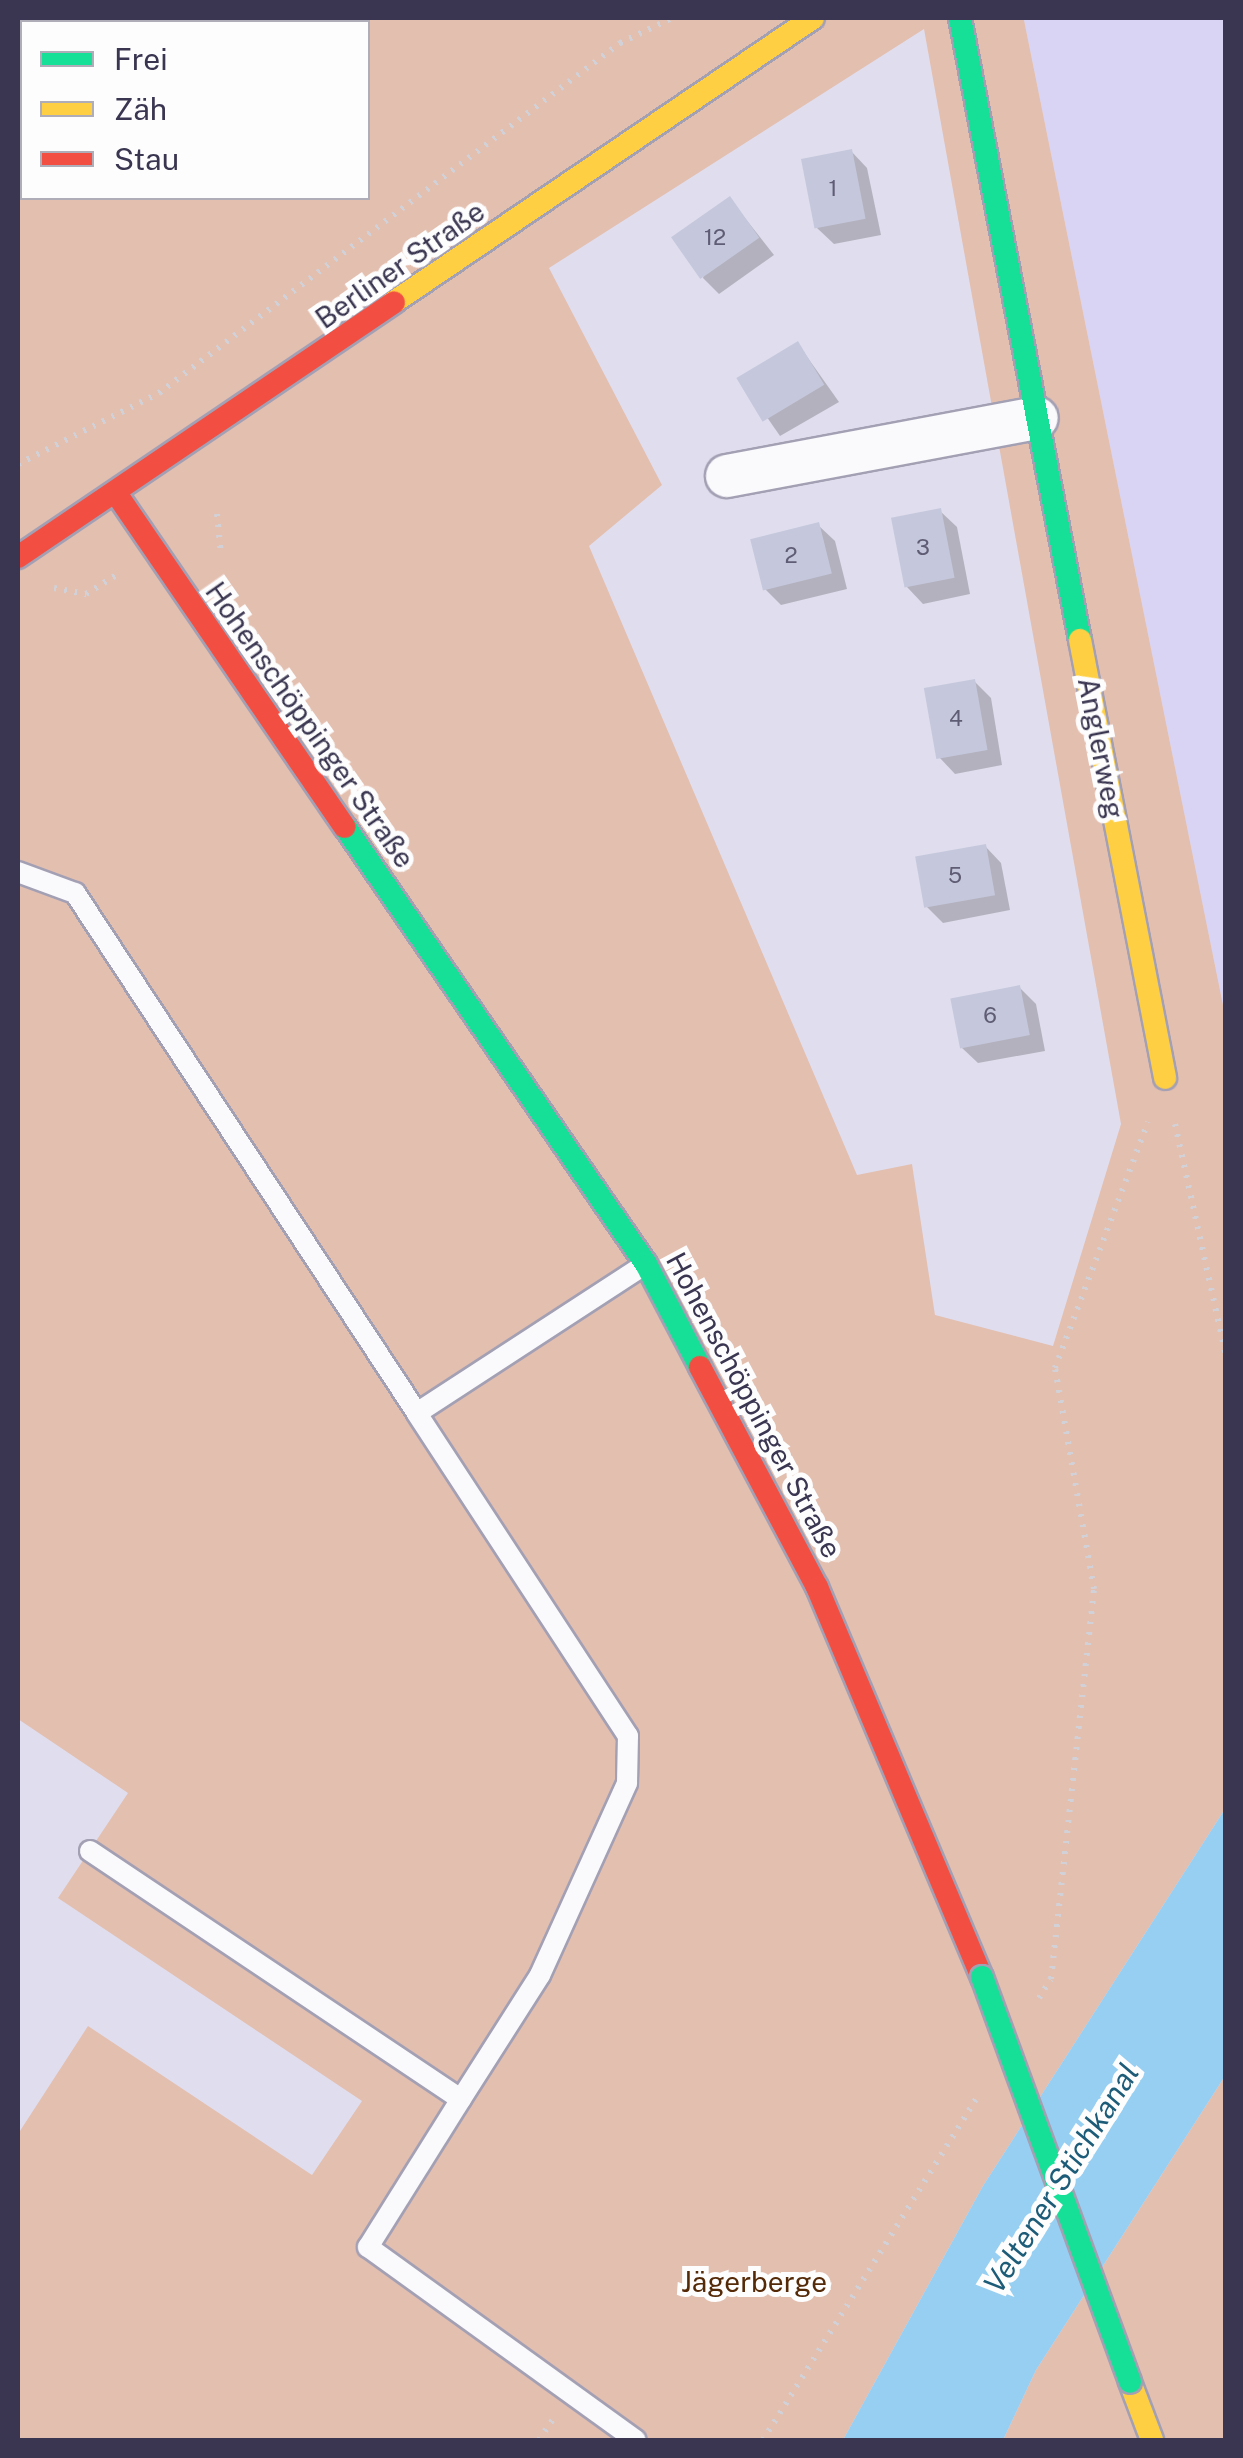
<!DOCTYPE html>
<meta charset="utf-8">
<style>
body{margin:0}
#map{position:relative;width:1243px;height:2458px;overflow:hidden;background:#e0deee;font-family:"Public Sans",sans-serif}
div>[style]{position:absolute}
.built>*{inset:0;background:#d9d4f4}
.green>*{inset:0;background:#e3bfb0}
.water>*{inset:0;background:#97cff2}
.shadow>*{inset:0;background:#0003}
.building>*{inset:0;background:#c5c8dc;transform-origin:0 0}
.path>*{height:6px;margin-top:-3px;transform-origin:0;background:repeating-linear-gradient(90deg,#d2d1d7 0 2.5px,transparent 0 10.5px)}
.roads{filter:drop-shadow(2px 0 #a4a0b4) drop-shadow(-2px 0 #a4a0b4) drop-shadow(0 2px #a4a0b4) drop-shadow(0 -2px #a4a0b4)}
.lane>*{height:20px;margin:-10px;padding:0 10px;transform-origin:10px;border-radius:10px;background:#fafafc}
.street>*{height:42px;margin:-21px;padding:0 21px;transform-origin:21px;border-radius:21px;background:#fafafc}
.fast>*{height:22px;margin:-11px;padding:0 11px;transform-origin:11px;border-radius:11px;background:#16e098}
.slow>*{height:22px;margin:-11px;padding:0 11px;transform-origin:11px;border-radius:11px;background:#ffcf43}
.jam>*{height:22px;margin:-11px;padding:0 11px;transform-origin:11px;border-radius:11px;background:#f24e42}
.bridges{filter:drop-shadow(2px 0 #a4a0b4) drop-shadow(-2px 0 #a4a0b4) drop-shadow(0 2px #a4a0b4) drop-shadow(0 -2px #a4a0b4)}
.fast-bridge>*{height:22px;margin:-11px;padding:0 11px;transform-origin:11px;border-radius:11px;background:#16e098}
span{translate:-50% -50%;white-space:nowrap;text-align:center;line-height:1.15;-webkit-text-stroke:10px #fdfdfd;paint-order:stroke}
.number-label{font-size:22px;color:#5f5c75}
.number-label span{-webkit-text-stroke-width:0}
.street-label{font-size:28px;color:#3a3550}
.park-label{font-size:28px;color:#542908}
.water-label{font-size:30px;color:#1d5c78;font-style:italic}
.frame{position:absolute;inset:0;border:20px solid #3a3550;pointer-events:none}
.legend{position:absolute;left:20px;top:20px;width:350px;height:180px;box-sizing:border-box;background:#fdfdfd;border:2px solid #afadb8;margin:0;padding:12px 18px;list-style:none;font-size:30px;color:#3a3550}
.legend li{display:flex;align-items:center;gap:20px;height:50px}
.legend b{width:50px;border:2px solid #afadb8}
</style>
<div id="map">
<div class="built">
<div style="clip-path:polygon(1225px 18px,1225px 1015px,1024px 20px)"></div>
</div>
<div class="green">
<div style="clip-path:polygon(evenodd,18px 18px,1024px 20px,1225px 1015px,1225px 1809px,983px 2186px,843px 2440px,18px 2440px,18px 2134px,88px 2026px,312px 2175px,362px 2101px,58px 1898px,128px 1793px,18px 1719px,18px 18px,22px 22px,368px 22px,368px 198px,22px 198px,22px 22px,18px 18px,924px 29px,1121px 1124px,1053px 1346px,935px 1315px,912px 1164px,857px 1175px,589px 546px,662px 485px,549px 268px,924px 29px)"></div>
<div style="clip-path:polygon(1225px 2076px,1225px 2440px,1003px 2440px,1036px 2370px)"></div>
</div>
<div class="water">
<div style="clip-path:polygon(1225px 1809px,1225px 2076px,1036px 2370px,1003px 2440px,843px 2440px,983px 2186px)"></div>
</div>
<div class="shadow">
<div style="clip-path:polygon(851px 151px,867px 168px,881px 235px,834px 244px,817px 228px)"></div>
<div style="clip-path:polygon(730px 199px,774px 255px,719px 294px,703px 278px)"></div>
<div style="clip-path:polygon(798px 344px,839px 402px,780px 436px,740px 378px)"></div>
<div style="clip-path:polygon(940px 511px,957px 527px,970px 594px,923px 604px,907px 587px)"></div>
<div style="clip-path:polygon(818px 525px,835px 541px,847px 589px,781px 605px,764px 588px)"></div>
<div style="clip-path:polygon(974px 681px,991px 698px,1002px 765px,955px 774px,939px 757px)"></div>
<div style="clip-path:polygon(985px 846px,1001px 863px,1010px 910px,943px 923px,927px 907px)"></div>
<div style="clip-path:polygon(1019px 987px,1036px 1004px,1045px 1051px,978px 1063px,961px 1047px)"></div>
</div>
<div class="building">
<div style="left:852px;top:149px;width:71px;height:52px;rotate:79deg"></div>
<div style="left:730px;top:196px;width:51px;height:72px;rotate:55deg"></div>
<div style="left:798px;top:341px;width:51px;height:72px;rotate:59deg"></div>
<div style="left:941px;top:508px;width:71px;height:51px;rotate:79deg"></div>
<div style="left:819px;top:522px;width:53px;height:71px;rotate:76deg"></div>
<div style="left:975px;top:679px;width:72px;height:52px;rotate:80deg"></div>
<div style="left:986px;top:844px;width:52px;height:72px;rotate:80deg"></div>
<div style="left:1020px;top:985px;width:51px;height:71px;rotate:79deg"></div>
</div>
<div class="path">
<div style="left:18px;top:464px;width:158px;rotate:-26.7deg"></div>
<div style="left:159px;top:393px;width:579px;rotate:-37.21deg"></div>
<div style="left:620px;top:43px;width:58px;rotate:-25.7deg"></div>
<div style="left:217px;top:514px;width:41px;rotate:84.4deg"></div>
<div style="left:54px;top:588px;width:33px;rotate:11deg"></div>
<div style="left:86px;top:594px;width:38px;rotate:-32deg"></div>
<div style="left:1175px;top:1124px;width:238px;rotate:77.6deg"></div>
<div style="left:1039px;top:1998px;width:22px;rotate:-58deg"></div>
<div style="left:1051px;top:1979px;width:392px;rotate:-83.7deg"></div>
<div style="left:1094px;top:1589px;width:224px;rotate:-100deg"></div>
<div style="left:1055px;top:1368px;width:263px;rotate:-69.3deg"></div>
<div style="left:539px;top:2440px;width:30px;rotate:-56deg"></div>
<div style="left:763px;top:2440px;width:404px;rotate:-58deg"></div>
</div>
<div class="roads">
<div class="lane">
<div style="left:18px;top:872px;width:61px;rotate:20.2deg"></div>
<div style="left:75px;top:893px;width:622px;rotate:56.67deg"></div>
<div style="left:90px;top:1851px;width:446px;rotate:33.8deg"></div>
<div style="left:461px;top:2099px;width:147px;rotate:-57.5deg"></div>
<div style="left:540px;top:1975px;width:211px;rotate:-65.6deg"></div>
<div style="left:627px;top:1783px;width:47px;rotate:-88.8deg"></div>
<div style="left:628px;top:1736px;width:386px;rotate:-123.2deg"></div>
<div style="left:417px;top:1413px;width:271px;rotate:-33.1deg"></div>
<div style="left:461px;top:2099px;width:175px;rotate:122.1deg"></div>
<div style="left:368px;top:2247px;width:330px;rotate:35.8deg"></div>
</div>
<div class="street">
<div style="left:727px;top:476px;width:315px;rotate:-10.6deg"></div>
</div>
<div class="fast">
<div style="left:960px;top:18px;width:633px;rotate:79.08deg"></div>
<div style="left:345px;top:827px;width:531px;rotate:55.44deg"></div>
<div style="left:646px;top:1264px;width:116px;rotate:62.3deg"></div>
</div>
<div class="slow">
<div style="left:394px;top:302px;width:506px;rotate:-34.13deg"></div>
<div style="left:1080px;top:640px;width:446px;rotate:79deg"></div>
<div style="left:1130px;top:2382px;width:62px;rotate:69.2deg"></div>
</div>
<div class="jam">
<div style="left:118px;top:496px;width:401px;rotate:55.6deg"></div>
<div style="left:18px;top:557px;width:454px;rotate:-34.1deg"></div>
<div style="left:700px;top:1367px;width:249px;rotate:62deg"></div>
<div style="left:817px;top:1587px;width:423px;rotate:67.1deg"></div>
</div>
</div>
<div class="bridges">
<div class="fast-bridge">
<div style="left:982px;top:1977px;width:431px;rotate:69.9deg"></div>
</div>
</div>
<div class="number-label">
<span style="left:833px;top:189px">1</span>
<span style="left:715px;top:238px">12</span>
<span style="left:923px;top:548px">3</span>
<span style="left:791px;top:556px">2</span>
<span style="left:956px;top:719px">4</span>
<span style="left:955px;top:876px">5</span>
<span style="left:990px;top:1016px">6</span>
</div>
<div class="street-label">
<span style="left:400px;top:265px;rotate:-35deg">Berliner Straße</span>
<span style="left:310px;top:725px;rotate:55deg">Hohenschöppinger Straße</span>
<span style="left:1101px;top:748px;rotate:79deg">Anglerweg</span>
<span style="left:754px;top:1405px;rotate:62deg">Hohenschöppinger Straße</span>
</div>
<div class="park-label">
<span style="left:754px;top:2282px">Jägerberge</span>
</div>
<div class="water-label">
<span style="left:1061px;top:2178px;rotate:-58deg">Veltener Stichkanal</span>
</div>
<div class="frame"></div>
<ul class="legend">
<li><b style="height:12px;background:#16e098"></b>Frei</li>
<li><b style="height:12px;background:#ffcf43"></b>Zäh</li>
<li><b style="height:12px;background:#f24e42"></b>Stau</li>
</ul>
</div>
